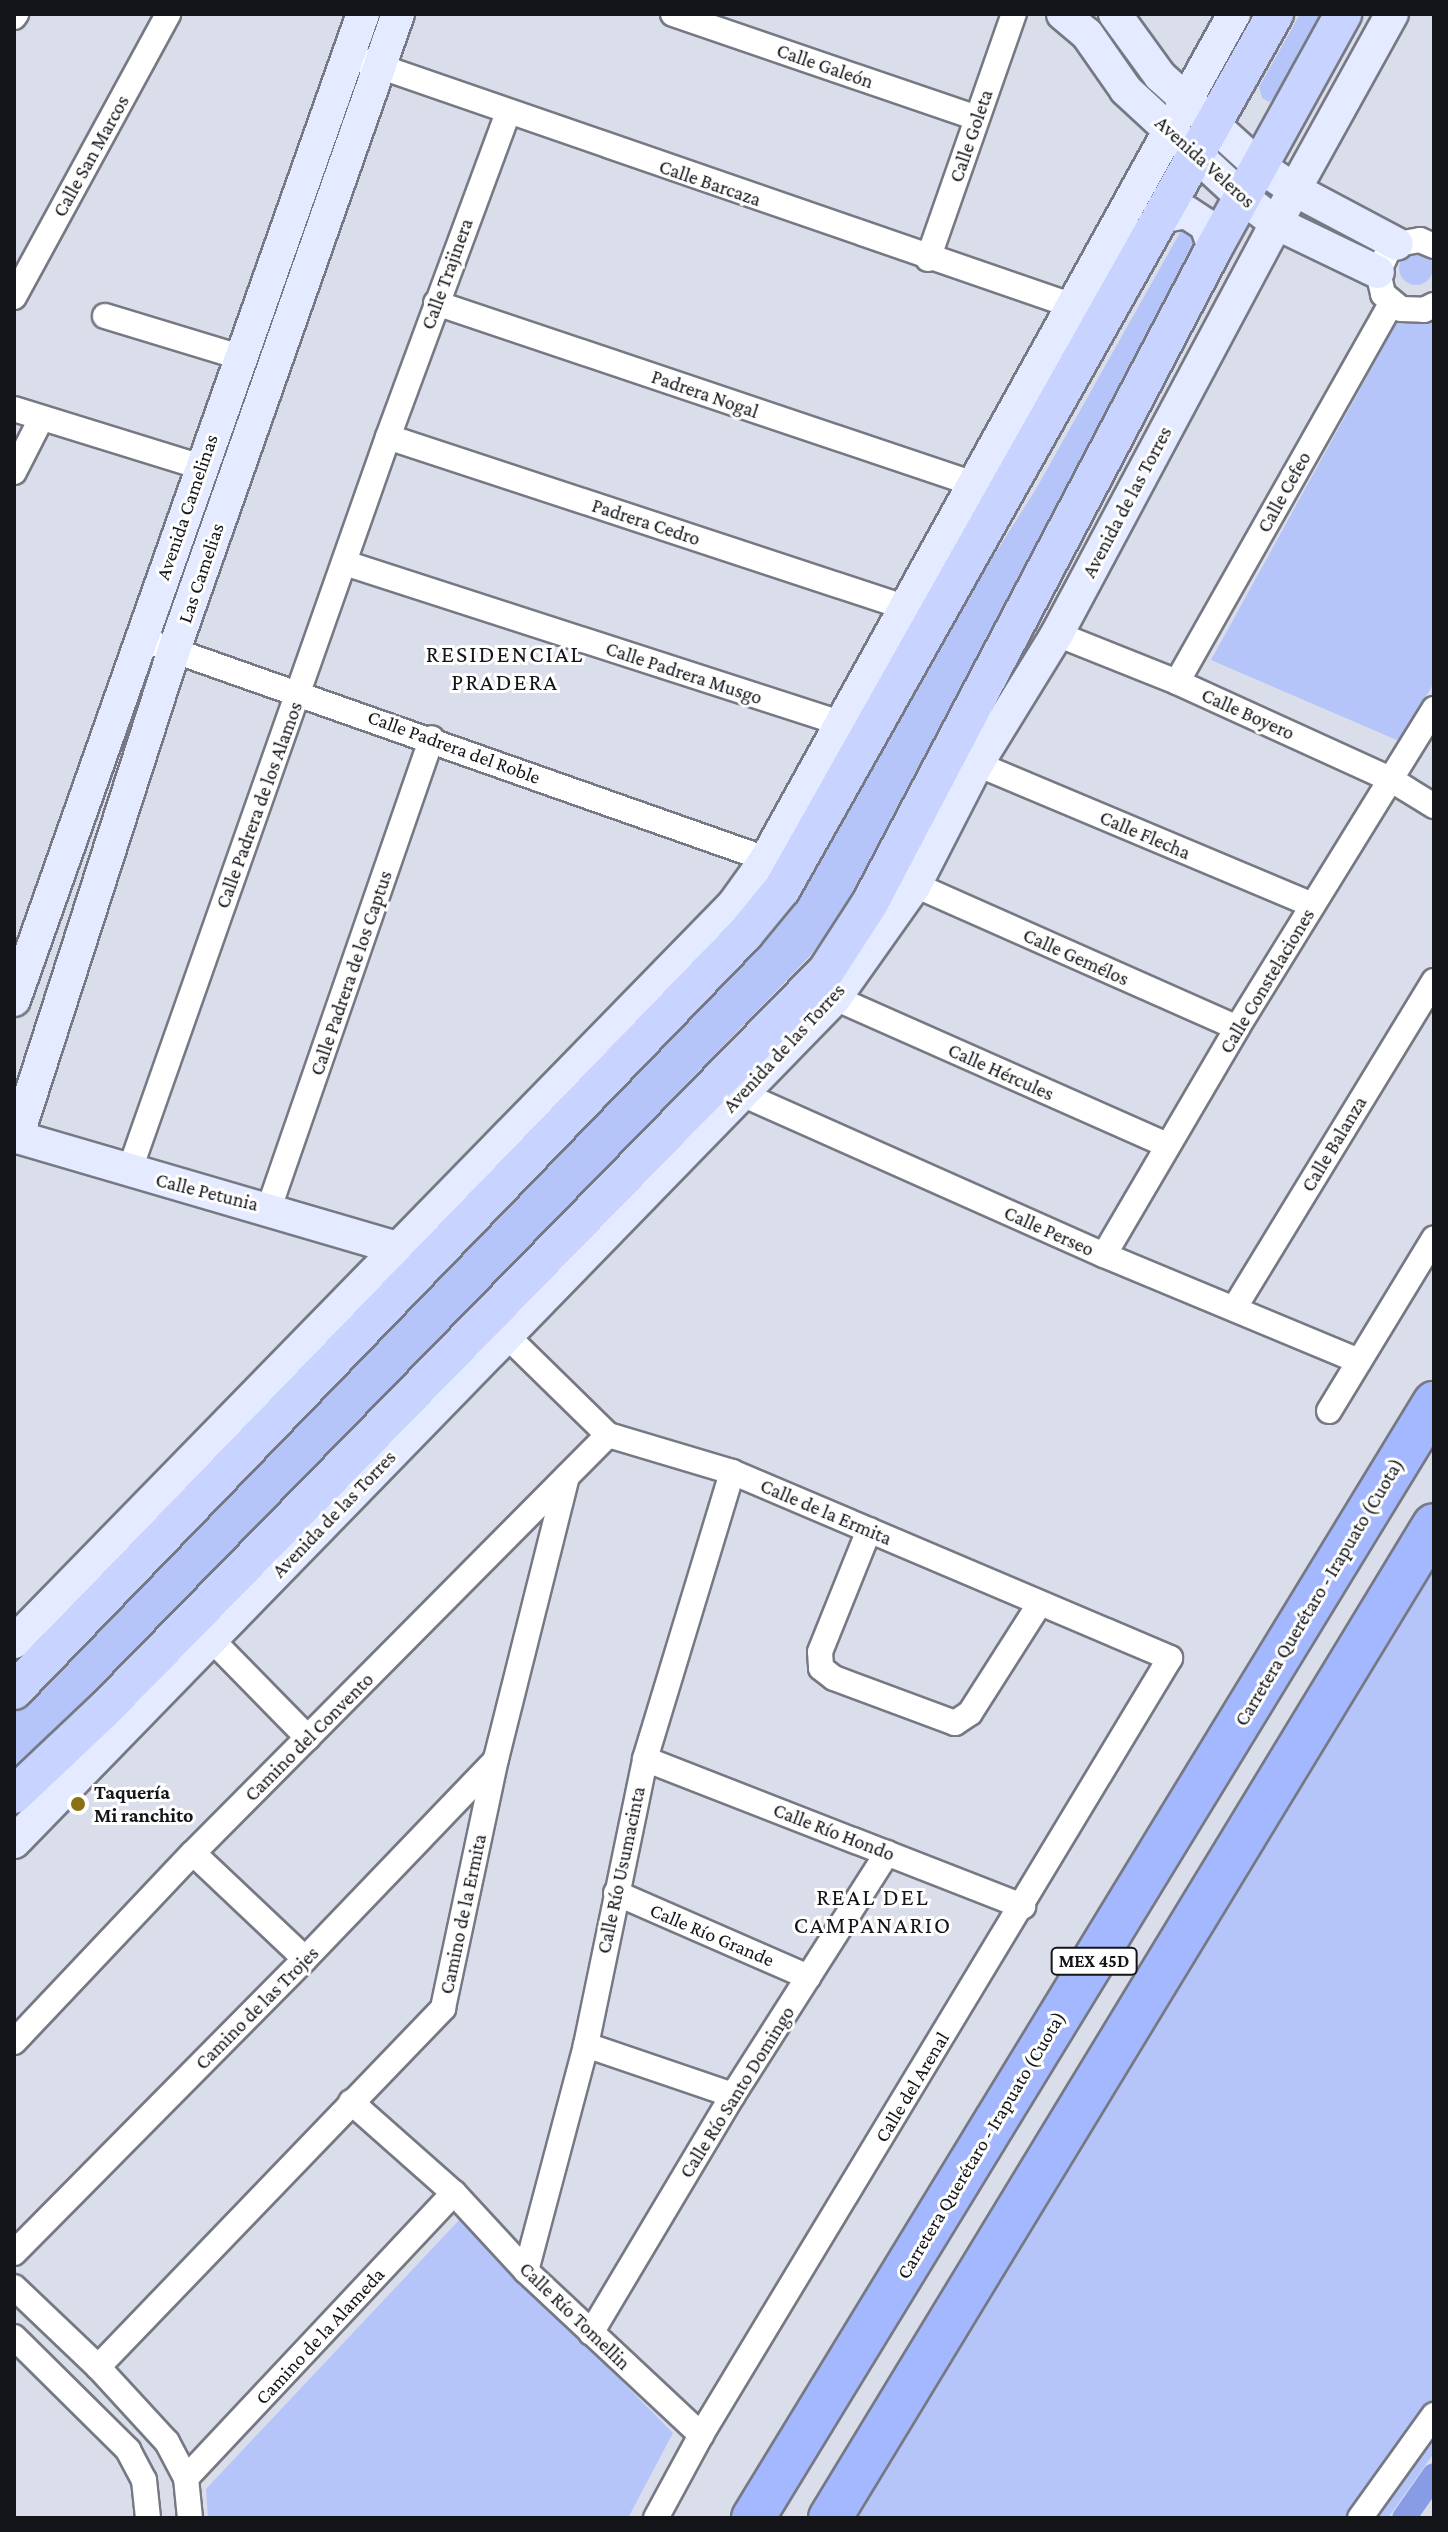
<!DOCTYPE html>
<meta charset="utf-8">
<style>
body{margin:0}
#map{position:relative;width:1448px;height:2532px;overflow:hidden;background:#dadeea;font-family:"Crimson Pro",serif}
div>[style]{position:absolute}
.green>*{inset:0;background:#b5c5f9}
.round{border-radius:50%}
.canal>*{height:24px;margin:-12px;padding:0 12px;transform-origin:12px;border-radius:12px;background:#889ce5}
.roads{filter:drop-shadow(2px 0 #767983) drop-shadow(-2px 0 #767983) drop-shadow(0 2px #767983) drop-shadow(0 -2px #767983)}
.street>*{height:24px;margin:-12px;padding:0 12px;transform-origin:12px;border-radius:12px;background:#fff}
.secondary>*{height:32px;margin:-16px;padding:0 16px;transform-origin:16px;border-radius:16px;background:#e4eaff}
.primary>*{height:36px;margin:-18px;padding:0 18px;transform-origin:18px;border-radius:18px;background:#c8d4ff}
.highway>*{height:42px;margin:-21px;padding:0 21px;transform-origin:21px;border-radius:21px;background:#a4b8ff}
.dots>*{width:22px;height:22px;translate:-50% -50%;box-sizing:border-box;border:4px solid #fff;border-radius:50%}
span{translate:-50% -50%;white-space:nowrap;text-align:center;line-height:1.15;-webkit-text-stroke:6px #fff;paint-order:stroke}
.shield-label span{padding:2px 6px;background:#fff;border:2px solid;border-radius:6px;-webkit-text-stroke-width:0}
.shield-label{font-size:18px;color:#131519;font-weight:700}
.street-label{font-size:20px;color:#131519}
.poi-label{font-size:20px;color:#131519;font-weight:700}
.left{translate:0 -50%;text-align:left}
.quarter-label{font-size:24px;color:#131519;letter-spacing:2px}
.frame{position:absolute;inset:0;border:16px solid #131519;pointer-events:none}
</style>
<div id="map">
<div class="green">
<div style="clip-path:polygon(1300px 14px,1325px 14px,1283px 93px,1269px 102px,1262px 98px,1259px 87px)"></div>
<div style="clip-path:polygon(1182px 229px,1192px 230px,1198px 246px,1088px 443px,991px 646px,847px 905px,809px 957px,14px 1780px,14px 1710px,110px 1615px,943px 636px,1036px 489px)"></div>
<div class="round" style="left:1399px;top:251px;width:34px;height:34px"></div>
<div style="clip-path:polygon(1434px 319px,1434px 683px,1399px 741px,1211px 660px,1397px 322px,1428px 323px)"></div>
<div style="clip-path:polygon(1434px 1554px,1434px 2453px,1388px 2518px,852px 2518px)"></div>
<div style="clip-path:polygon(461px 2218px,673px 2433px,628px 2518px,208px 2518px,206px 2489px)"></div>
</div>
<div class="canal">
<div style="left:1404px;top:2518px;width:52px;rotate:-55.1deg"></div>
</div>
<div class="roads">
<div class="street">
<div style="left:673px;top:14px;width:321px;rotate:18.9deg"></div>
<div style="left:14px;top:17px;width:4px;rotate:-56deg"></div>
<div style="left:364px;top:61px;width:750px;rotate:19.06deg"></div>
<div style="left:1434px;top:246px;width:15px;rotate:-157deg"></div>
<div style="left:1420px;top:240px;width:23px;rotate:170deg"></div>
<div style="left:1397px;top:244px;width:11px;rotate:142deg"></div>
<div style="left:1388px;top:251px;width:23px;rotate:115deg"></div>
<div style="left:1378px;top:272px;width:23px;rotate:77deg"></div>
<div style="left:1383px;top:294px;width:23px;rotate:40deg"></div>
<div style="left:1401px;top:309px;width:23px;rotate:2deg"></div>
<div style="left:1424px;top:310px;width:11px;rotate:-27deg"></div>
<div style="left:928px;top:259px;width:260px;rotate:-70.7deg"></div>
<div style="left:14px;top:297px;width:322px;rotate:-61.4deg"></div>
<div style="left:436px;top:303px;width:568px;rotate:18.59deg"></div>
<div style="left:105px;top:316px;width:141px;rotate:16.9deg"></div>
<div style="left:14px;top:409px;width:196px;rotate:17.2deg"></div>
<div style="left:388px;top:437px;width:543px;rotate:18.23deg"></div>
<div style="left:14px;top:472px;width:59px;rotate:-63deg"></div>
<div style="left:345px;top:563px;width:520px;rotate:17.91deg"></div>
<div style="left:1057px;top:634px;width:129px;rotate:21.8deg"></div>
<div style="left:1177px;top:682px;width:234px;rotate:24.5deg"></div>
<div style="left:1390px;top:779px;width:52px;rotate:31.5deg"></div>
<div style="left:141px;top:639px;width:663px;rotate:19.39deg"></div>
<div style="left:1177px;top:682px;width:435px;rotate:-60.5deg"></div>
<div style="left:977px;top:764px;width:364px;rotate:22.8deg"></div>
<div style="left:915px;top:885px;width:352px;rotate:23.9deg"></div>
<div style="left:835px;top:998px;width:363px;rotate:23.9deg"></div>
<div style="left:742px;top:1094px;width:396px;rotate:24deg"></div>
<div style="left:1104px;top:1255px;width:276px;rotate:22.6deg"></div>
<div style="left:129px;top:1172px;width:779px;rotate:-70.59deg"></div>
<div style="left:388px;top:437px;width:346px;rotate:-69.7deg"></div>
<div style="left:269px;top:1208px;width:497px;rotate:-70.9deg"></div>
<div style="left:1104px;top:1255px;width:263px;rotate:-59.6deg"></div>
<div style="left:1237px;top:1028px;width:375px;rotate:-58.3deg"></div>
<div style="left:1235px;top:1307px;width:382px;rotate:-58.6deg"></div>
<div style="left:507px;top:1336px;width:141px;rotate:44.4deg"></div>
<div style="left:608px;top:1435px;width:129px;rotate:16.6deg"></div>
<div style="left:732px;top:1472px;width:476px;rotate:23deg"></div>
<div style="left:1170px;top:1658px;width:908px;rotate:121.12deg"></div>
<div style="left:701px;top:2435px;width:94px;rotate:118.5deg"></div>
<div style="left:1329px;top:1411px;width:202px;rotate:-58.7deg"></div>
<div style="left:869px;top:1530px;width:131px;rotate:111.9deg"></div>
<div style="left:820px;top:1652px;width:16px;rotate:86deg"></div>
<div style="left:821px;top:1668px;width:16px;rotate:38deg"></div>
<div style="left:834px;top:1678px;width:129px;rotate:20.4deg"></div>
<div style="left:955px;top:1723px;width:18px;rotate:-34deg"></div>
<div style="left:970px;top:1713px;width:130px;rotate:-57.5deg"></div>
<div style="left:212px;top:1640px;width:137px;rotate:45.6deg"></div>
<div style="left:645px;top:1759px;width:406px;rotate:21.3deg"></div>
<div style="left:193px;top:1853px;width:154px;rotate:43.4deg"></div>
<div style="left:616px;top:1893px;width:210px;rotate:23.6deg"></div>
<div style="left:14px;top:2042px;width:260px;rotate:-46.6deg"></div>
<div style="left:193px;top:1853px;width:589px;rotate:-45.21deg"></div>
<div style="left:586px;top:2045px;width:155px;rotate:18.8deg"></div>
<div style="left:351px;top:2102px;width:137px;rotate:41.5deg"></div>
<div style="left:454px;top:2193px;width:106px;rotate:47.3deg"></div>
<div style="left:526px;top:2271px;width:240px;rotate:43.1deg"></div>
<div style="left:14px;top:2253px;width:414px;rotate:-45.3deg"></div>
<div style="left:305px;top:1959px;width:274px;rotate:-46.2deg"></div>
<div style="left:526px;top:2271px;width:234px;rotate:-75.1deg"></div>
<div style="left:586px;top:2045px;width:292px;rotate:-78.3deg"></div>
<div style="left:645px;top:1759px;width:300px;rotate:-73.1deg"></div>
<div style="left:14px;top:2287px;width:116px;rotate:43.6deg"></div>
<div style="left:98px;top:2367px;width:102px;rotate:47.4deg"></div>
<div style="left:167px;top:2442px;width:41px;rotate:62.2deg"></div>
<div style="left:186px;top:2478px;width:40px;rotate:84.3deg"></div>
<div style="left:591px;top:2333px;width:277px;rotate:-59.2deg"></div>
<div style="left:733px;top:2095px;width:287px;rotate:-57.5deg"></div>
<div style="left:14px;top:2337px;width:161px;rotate:44.7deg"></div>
<div style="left:128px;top:2450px;width:34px;rotate:62deg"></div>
<div style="left:144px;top:2480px;width:38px;rotate:84deg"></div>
<div style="left:98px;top:2367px;width:498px;rotate:-46.1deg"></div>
<div style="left:443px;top:2008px;width:255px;rotate:-78deg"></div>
<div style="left:496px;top:1759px;width:291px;rotate:-75.9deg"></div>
<div style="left:186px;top:2478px;width:391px;rotate:-46.8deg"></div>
<div style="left:1360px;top:2518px;width:127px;rotate:-54.3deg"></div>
</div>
<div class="secondary">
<div style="left:1063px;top:14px;width:31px;rotate:40deg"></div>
<div style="left:1087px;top:34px;width:68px;rotate:55.1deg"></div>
<div style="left:1126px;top:90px;width:158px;rotate:42.7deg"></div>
<div style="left:1242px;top:197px;width:43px;rotate:37.4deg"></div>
<div style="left:1276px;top:223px;width:113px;rotate:25.7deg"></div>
<div style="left:1115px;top:14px;width:77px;rotate:54deg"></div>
<div style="left:1160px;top:76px;width:134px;rotate:42.3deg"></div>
<div style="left:1259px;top:166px;width:43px;rotate:33.7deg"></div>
<div style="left:1295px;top:190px;width:115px;rotate:27.9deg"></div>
<div style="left:1159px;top:217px;width:27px;rotate:-10deg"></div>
<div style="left:1186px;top:212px;width:24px;rotate:33deg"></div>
<div style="left:1206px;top:225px;width:24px;rotate:71deg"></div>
<div style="left:14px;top:1000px;width:1046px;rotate:-70.51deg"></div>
<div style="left:14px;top:1136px;width:403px;rotate:16.3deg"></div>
<div style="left:17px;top:1137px;width:512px;rotate:-72.13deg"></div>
<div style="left:174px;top:650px;width:674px;rotate:-70.6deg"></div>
<div style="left:14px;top:1642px;width:1030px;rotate:-45.71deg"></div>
<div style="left:733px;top:905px;width:57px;rotate:-54.3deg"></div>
<div style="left:766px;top:859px;width:966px;rotate:-61.02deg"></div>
<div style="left:14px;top:1842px;width:1177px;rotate:-45.79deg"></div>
<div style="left:835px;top:998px;width:138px;rotate:-54.7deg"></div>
<div style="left:915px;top:885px;width:136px;rotate:-62.9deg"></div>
<div style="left:977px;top:764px;width:153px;rotate:-58.4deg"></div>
<div style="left:1057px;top:634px;width:466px;rotate:-61.9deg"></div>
<div style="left:1276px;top:223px;width:239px;rotate:-61deg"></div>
</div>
<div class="primary">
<div style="left:14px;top:1691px;width:1052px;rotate:-46deg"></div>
<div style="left:745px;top:934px;width:58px;rotate:-50.6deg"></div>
<div style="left:782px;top:889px;width:1004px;rotate:-60.6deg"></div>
<div style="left:14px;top:1795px;width:124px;rotate:-43.4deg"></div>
<div style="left:104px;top:1710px;width:1033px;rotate:-45.67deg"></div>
<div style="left:826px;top:971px;width:81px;rotate:-57.1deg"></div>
<div style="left:870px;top:903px;width:740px;rotate:-62.29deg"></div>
<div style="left:1214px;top:248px;width:267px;rotate:-61.1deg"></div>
</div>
<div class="highway">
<div style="left:753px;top:2518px;width:1307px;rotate:-58.58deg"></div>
<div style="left:830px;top:2518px;width:1162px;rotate:-58.69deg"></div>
</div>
</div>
<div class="dots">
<div style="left:78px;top:1804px;background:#8b7113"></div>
</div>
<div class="shield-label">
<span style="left:1094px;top:1961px">MEX 45D</span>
</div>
<div class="street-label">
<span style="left:825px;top:66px;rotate:19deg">Calle Galeón</span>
<span style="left:971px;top:136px;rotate:-71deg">Calle Goleta</span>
<span style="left:91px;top:156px;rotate:-61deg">Calle San Marcos</span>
<span style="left:1205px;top:162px;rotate:42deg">Avenida Veleros</span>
<span style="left:710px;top:183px;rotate:19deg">Calle Barcaza</span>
<span style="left:447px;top:274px;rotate:-70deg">Calle Trajinera</span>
<span style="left:705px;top:394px;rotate:19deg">Padrera Nogal</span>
<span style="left:1284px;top:492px;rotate:-61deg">Calle Cefeo</span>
<span style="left:1127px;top:502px;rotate:-62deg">Avenida de las Torres</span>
<span style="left:187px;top:507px;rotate:-71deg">Avenida Camelinas</span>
<span style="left:646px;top:522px;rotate:18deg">Padrera Cedro</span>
<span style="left:201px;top:573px;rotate:-71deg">Las Camelias</span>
<span style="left:684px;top:673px;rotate:18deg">Calle Padrera Musgo</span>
<span style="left:1248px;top:714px;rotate:24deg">Calle Boyero</span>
<span style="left:454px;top:747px;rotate:20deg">Calle Padrera del Roble</span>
<span style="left:259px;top:805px;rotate:-70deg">Calle Padrera de los Alamos</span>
<span style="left:1145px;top:835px;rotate:23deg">Calle Flecha</span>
<span style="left:1076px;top:957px;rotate:24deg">Calle Gemélos</span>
<span style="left:351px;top:973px;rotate:-71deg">Calle Padrera de los Captus</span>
<span style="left:1267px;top:981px;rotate:-59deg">Calle Constelaciones</span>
<span style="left:784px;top:1048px;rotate:-47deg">Avenida de las Torres</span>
<span style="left:1001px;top:1072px;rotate:24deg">Calle Hércules</span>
<span style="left:1334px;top:1144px;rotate:-59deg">Calle Balanza</span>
<span style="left:207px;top:1192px;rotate:14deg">Calle Petunia</span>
<span style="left:1049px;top:1231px;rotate:24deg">Calle Perseo</span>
<span style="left:826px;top:1512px;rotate:23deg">Calle de la Ermita</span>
<span style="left:334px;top:1514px;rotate:-46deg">Avenida de las Torres</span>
<span style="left:1319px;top:1592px;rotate:-59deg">Carretera Querétaro - Irapuato (Cuota)</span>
<span style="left:309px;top:1737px;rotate:-45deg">Camino del Convento</span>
<span style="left:834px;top:1832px;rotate:21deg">Calle Río Hondo</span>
<span style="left:621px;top:1870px;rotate:-78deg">Calle Río Usumacinta</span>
<span style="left:463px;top:1914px;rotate:-78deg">Camino de la Ermita</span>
<span style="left:712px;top:1935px;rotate:23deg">Calle Río Grande</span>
<span style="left:257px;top:2008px;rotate:-45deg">Camino de las Trojes</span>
<span style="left:912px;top:2087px;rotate:-59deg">Calle del Arenal</span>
<span style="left:737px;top:2092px;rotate:-58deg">Calle Río Santo Domingo</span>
<span style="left:981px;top:2145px;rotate:-59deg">Carretera Querétaro - Irapuato (Cuota)</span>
<span style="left:575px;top:2316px;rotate:44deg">Calle Río Tomellin</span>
<span style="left:320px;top:2336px;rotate:-47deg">Camino de la Alameda</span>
</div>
<div class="poi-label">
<span class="left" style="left:94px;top:1804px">Taquería<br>Mi ranchito</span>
</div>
<div class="quarter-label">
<span style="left:505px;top:668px">RESIDENCIAL<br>PRADERA</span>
<span style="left:873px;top:1911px">REAL DEL<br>CAMPANARIO</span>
</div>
<div class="frame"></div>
</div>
